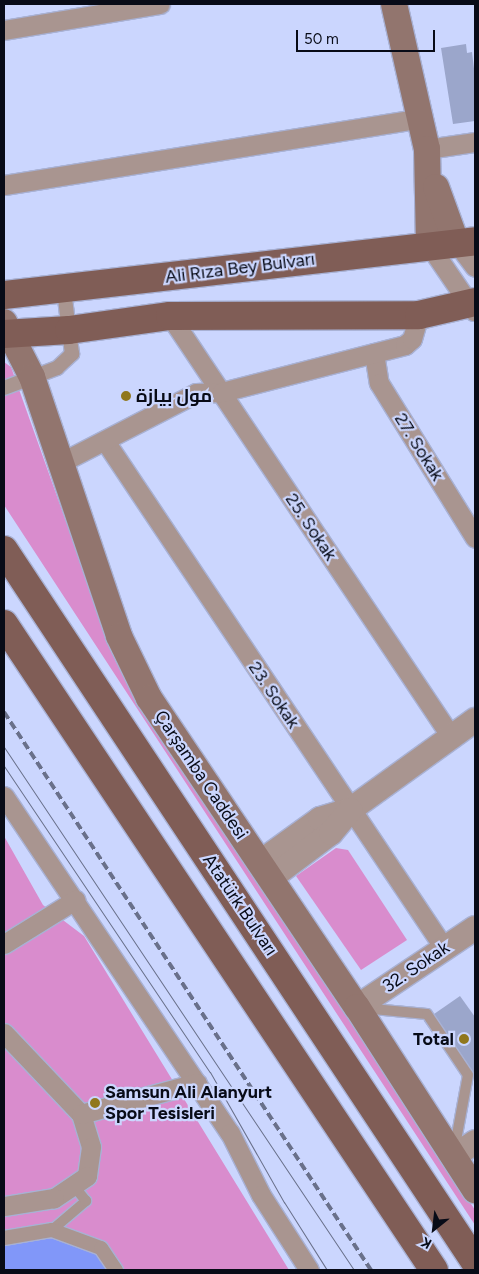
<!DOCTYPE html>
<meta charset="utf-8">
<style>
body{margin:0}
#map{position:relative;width:479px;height:1274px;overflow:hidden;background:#cbd6fe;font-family:Figtree,Cairo,sans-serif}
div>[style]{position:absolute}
.green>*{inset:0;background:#d98ccd}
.water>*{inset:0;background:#8197f9}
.building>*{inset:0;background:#9ba6cb}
.roads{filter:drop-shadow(1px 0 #a8b1d4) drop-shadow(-1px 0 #a8b1d4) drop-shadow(0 1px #a8b1d4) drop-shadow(0 -1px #a8b1d4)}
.service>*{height:10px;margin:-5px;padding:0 5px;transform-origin:5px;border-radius:5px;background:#a99590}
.pedestrian>*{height:14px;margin:-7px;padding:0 7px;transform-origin:7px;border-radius:7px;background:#a99590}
.minor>*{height:19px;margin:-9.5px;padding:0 9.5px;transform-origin:9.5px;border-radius:9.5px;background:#a99590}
.tertiary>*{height:24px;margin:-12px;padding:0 12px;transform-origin:12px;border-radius:12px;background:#a99590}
.secondary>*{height:26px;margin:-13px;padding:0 13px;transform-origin:13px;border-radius:13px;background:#92756e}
.primary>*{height:28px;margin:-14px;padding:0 14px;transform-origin:14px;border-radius:14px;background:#805d56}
.tram>*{height:1px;margin:-0.5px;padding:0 0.5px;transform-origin:0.5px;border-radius:0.5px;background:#69708a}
.rail>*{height:4px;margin-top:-2px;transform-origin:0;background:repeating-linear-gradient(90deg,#69708a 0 8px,transparent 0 12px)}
.dots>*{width:14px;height:14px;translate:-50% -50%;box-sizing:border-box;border:2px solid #cbd6fe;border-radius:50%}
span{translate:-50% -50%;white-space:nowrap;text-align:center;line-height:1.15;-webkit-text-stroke:4.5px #cbd6fe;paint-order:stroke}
.street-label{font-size:18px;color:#080b17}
.poi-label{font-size:18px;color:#080b17;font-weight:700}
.left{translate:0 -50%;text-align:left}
.right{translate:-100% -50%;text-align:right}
.frame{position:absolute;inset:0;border:5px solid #080b17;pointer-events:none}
.north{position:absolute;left:409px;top:1204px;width:50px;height:50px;-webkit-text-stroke:4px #cbd6fe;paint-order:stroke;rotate:209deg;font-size:14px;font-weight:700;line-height:20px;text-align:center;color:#080b17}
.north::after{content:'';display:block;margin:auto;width:18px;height:22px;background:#080b17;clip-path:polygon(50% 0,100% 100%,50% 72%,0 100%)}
.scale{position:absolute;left:296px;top:30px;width:139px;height:22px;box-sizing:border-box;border:2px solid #080b17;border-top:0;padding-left:6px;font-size:15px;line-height:18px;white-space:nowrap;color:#080b17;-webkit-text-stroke:4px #cbd6fe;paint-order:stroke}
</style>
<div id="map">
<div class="green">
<div style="clip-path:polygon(4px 362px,11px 367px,116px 662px,475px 1210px,475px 1225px,4px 505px)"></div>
<div style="clip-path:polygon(4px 836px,43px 905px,84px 936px,289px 1270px,4px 1270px)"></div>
<div style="clip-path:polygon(336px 848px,348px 850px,407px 940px,361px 970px,296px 876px)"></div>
</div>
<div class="water">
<div style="clip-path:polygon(41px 1237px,80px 1243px,102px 1254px,109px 1270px,4px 1270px,4px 1245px)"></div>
</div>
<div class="building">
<div style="clip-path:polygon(466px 44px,467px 53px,472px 52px,475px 77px,475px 121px,453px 124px,441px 48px)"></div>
<div style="clip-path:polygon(460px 996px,475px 1017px,475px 1076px,467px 1082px,424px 1021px)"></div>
</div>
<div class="roads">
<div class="service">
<div style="left:362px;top:1008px;width:65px;rotate:5.3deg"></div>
<div style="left:427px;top:1014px;width:73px;rotate:56.1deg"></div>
<div style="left:468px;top:1075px;width:77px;rotate:100.4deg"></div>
<div style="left:52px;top:1230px;width:45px;rotate:-40.5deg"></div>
<div style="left:86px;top:1201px;width:21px;rotate:-129deg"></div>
</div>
<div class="pedestrian">
<div style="left:4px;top:388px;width:57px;rotate:-20.7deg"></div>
<div style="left:57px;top:368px;width:21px;rotate:-43deg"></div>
<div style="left:72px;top:354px;width:72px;rotate:-97.2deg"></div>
<div style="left:4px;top:1238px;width:49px;rotate:-9.5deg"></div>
<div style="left:52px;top:1230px;width:52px;rotate:20.2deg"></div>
<div style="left:101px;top:1248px;width:27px;rotate:56deg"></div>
</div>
<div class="minor">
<div style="left:4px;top:30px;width:158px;rotate:-9.5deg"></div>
<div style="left:427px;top:149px;width:49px;rotate:-8.3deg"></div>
<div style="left:4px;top:185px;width:423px;rotate:-9.1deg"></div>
<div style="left:456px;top:242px;width:31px;rotate:53deg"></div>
<div style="left:429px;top:245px;width:80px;rotate:55.7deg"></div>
<div style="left:170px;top:316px;width:508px;rotate:56.25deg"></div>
<div style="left:374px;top:353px;width:30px;rotate:81deg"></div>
<div style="left:379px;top:383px;width:182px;rotate:58.2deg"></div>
<div style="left:105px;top:441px;width:610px;rotate:56.23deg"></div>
<div style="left:60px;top:463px;width:153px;rotate:-27.2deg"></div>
<div style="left:196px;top:393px;width:26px;rotate:-2deg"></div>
<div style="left:222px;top:392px;width:189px;rotate:-14.4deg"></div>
<div style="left:405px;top:345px;width:9px;rotate:-41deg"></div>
<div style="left:412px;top:339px;width:25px;rotate:-74deg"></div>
<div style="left:4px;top:796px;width:406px;rotate:56.2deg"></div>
<div style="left:230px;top:1133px;width:69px;rotate:63.4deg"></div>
<div style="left:261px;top:1195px;width:89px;rotate:57.4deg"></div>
<div style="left:4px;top:944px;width:84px;rotate:-31.8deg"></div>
<div style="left:4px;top:1033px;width:112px;rotate:46.5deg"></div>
<div style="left:81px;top:1114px;width:34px;rotate:73deg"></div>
<div style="left:91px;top:1147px;width:29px;rotate:98deg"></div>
<div style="left:87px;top:1176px;width:40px;rotate:146deg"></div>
<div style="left:54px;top:1198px;width:51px;rotate:170.9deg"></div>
<div style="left:81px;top:1114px;width:120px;rotate:-15deg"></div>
</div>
<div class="tertiary">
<div style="left:259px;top:863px;width:75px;rotate:-35.8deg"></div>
<div style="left:320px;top:819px;width:31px;rotate:-17deg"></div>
<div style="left:350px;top:810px;width:154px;rotate:-35.8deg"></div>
<div style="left:271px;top:878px;width:75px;rotate:-36.9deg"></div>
<div style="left:331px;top:833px;width:30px;rotate:-50deg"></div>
<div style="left:357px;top:1007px;width:142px;rotate:-33.8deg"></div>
<div style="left:453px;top:1157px;width:27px;rotate:-34deg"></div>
</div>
<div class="secondary">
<div style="left:394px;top:4px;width:149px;rotate:77.2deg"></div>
<div style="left:427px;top:149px;width:96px;rotate:88.8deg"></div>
<div style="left:436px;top:187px;width:59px;rotate:70deg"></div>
<div style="left:4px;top:322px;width:62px;rotate:63deg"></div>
<div style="left:32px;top:377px;width:273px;rotate:71.4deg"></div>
<div style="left:119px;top:636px;width:69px;rotate:64.2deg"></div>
<div style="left:149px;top:698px;width:372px;rotate:56.1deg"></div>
<div style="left:357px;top:1007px;width:218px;rotate:57.2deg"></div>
</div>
<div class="primary">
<div style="left:4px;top:295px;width:474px;rotate:-6.5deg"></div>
<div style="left:4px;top:334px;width:65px;rotate:-3.5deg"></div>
<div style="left:69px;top:330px;width:102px;rotate:-7.9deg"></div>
<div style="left:170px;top:316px;width:249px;rotate:-0.2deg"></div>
<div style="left:419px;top:315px;width:57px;rotate:-13.1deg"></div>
<div style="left:4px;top:550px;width:854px;rotate:56.51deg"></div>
<div style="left:4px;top:624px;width:776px;rotate:56.35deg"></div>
</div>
</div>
<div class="tram">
<div style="left:4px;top:747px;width:629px;rotate:56.21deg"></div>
<div style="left:4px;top:766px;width:369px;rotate:56.1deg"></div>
<div style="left:210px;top:1072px;width:150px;rotate:60.4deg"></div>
<div style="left:284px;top:1202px;width:80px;rotate:57.7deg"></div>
</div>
<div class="rail">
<div style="left:4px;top:712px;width:668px;rotate:56.67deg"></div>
</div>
<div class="dots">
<div style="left:126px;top:396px;background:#90771d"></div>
<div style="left:464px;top:1039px;background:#90771d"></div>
<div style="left:95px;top:1103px;background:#90771d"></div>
</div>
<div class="street-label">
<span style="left:240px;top:268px;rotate:-7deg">Ali Rıza Bey Bulvarı</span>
<span style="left:419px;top:447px;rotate:58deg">27. Sokak</span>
<span style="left:311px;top:527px;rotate:56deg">25. Sokak</span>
<span style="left:274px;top:695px;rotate:56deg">23. Sokak</span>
<span style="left:201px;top:775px;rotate:56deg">Çarşamba Caddesi</span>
<span style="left:240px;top:905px;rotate:56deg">Atatürk Bulvarı</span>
<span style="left:416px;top:967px;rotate:-34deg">32. Sokak</span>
</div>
<div class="poi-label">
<span class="left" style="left:136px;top:396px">مول بيازة</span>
<span class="right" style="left:454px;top:1039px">Total</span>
<span class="left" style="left:105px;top:1103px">Samsun Ali Alanyurt<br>Spor Tesisleri</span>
</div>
<div class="frame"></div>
<div class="north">K</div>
<div class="scale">50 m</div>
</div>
